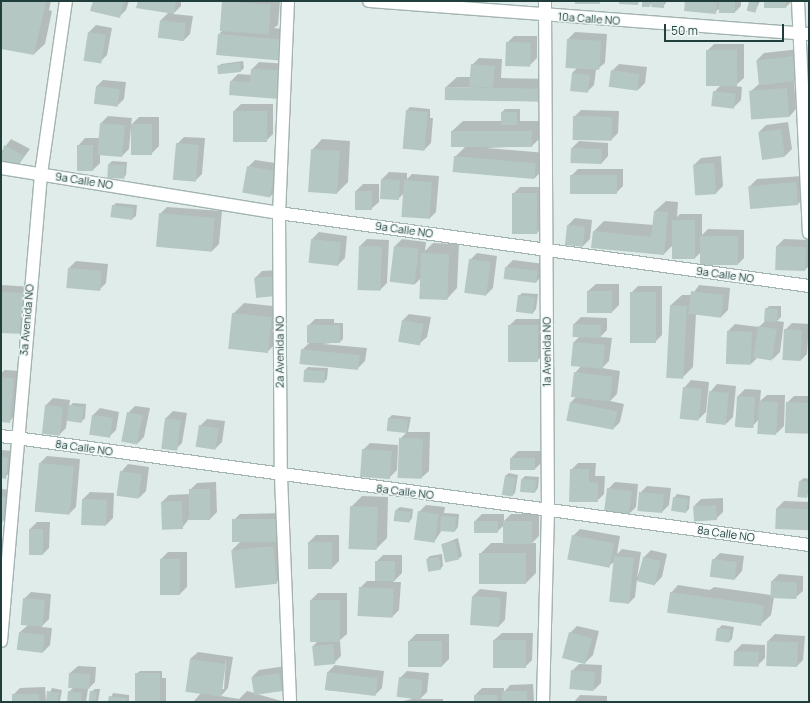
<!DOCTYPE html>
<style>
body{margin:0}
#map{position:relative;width:810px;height:703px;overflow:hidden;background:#e0ece9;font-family:Manrope,sans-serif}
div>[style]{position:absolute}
.shadow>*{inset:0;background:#0003}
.building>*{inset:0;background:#b5c7c3;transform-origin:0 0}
.roads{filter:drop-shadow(1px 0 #a2b4b2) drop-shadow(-1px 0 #a2b4b2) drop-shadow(0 1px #a2b4b2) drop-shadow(0 -1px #a2b4b2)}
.minor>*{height:12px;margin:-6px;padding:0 6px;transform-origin:6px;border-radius:6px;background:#fff}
span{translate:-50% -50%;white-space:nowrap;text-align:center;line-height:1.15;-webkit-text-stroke:3px #f0f8f6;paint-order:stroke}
.street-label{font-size:11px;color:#1f3e3c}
.frame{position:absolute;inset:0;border:2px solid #1f3e3c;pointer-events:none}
.scale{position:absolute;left:664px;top:24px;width:120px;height:18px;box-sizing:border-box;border:2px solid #1f3e3c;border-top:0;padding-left:5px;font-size:12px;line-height:14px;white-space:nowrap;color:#1f3e3c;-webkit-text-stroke:3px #f0f8f6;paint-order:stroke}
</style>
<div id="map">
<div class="shadow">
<div style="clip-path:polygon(1px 1px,51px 1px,49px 10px,52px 11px,45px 44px,34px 54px,1px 48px)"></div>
<div style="clip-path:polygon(94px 1px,129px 1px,126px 10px,119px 17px)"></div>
<div style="clip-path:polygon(139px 1px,181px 1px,181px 6px,173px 14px,193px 16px,190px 34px,183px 41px,159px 37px,161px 20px,169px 12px)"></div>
<div style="clip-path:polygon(223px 1px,280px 1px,278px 25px,274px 28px,292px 30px,290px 49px,219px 34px,223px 30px,220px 30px)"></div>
<div style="clip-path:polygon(643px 1px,667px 1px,663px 7px,652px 3px,649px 6px)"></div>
<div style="clip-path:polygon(686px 1px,741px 1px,741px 6px,734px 13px,720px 8px,715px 12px)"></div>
<div style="clip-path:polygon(750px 1px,760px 1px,755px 12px,747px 10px)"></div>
<div style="clip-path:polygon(765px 1px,792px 1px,786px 7px)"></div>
<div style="clip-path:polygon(96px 25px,112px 28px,107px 55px,100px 62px,89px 32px)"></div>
<div style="clip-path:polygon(575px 32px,607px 34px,605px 63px,596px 70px,594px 85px,587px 92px,572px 73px,577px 68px,566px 67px,568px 39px)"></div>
<div style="clip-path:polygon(514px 36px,537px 36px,537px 58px,530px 65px,507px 43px)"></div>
<div style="clip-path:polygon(714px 44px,744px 44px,744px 78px,735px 86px,742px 87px,741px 100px,734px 107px,714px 92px,721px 85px,707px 51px)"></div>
<div style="clip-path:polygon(800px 49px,802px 73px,794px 80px,796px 109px,789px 117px,750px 92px,759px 84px,757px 60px,764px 53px)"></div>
<div style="clip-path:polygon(479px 58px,502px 59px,501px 78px,552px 79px,551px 90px,446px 87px,457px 77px,471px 77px,472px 65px)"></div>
<div style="clip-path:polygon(243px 61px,244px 68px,241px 71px,218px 67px,221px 64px)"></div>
<div style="clip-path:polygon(259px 62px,288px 64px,286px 91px,231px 81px,238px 74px,252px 75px,252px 69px)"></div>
<div style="clip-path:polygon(619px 64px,647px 67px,645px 83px,638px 90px,612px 71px)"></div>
<div style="clip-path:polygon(103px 80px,126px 82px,124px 99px,117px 106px,96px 87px)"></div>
<div style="clip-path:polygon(241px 104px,273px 104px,273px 134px,266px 141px,234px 111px)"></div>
<div style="clip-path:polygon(410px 107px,430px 109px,430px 118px,433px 118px,431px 143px,424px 150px,407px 110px)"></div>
<div style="clip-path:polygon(505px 109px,520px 109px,520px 121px,542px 121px,542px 136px,532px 146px,486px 148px,546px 153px,545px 167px,535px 178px,455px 157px,466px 146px,452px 131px,463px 121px,502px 121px,502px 112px)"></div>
<div style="clip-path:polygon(581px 110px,619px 111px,618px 133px,611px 140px,574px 117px)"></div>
<div style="clip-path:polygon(108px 116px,132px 118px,131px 125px,139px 117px,159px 117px,159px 146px,152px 153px,131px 127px,129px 149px,122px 156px,100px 154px,100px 163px,93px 170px,78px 170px,78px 146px,85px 138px,100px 138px,101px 123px)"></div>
<div style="clip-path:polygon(788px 122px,792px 149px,785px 156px,759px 132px,766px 125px)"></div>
<div style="clip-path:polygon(184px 137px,205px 138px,202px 174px,195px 181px,177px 144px)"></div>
<div style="clip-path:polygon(11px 139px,30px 149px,16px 168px,1px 160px,1px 152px)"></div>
<div style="clip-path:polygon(322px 139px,350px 141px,348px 182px,337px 193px,312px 150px)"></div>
<div style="clip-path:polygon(579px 141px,608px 143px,608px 156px,601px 164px,572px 148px)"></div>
<div style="clip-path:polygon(721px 156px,723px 186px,716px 193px,694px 165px,701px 158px)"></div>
<div style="clip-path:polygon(255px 160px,282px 164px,277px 190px,270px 197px,248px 167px)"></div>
<div style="clip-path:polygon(112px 161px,127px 162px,126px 175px,123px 178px,109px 164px)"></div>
<div style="clip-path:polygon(578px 169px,623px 169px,623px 186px,616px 193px,571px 176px)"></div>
<div style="clip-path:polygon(389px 172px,407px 173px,407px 179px,412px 174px,439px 176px,436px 212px,429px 219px,404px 193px,399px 198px,382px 179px)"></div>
<div style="clip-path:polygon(803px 176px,805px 197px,798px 204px,750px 186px,757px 179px)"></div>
<div style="clip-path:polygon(363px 184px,379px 184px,379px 202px,371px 209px,356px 191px)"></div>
<div style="clip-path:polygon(520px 187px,544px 187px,544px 226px,537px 233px,513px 194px)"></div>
<div style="clip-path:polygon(666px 201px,678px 202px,677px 217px,680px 214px,702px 214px,702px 235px,708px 229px,744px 230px,744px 258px,737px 265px,701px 252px,695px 258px,673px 258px,673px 245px,664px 254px,594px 231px,604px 221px,654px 225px,655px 211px)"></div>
<div style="clip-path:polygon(116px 203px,137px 205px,136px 216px,132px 219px,113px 206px)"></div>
<div style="clip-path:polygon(167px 207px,222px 211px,219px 244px,212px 251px,160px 214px)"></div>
<div style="clip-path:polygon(575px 218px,592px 220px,590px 239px,583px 246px,568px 225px)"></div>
<div style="clip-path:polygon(319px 232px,347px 236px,345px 258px,338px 265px,312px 239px)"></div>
<div style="clip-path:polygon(367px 239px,389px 240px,387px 283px,380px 290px,360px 246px)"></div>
<div style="clip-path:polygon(402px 239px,426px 242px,425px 251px,433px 243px,459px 244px,457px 288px,447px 299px,422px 277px,415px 284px,391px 281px,395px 246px)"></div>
<div style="clip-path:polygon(784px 239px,809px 240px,809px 266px,805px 270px,777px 246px)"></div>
<div style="clip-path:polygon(477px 253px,497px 256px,493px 288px,486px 295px,470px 260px)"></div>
<div style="clip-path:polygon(513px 260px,544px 264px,543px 275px,536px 282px,506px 267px)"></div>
<div style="clip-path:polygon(76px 261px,108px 264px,106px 283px,99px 290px,69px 268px)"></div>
<div style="clip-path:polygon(280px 270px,281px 288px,255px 278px,262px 271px)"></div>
<div style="clip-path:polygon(596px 284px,619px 284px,619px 305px,612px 312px,588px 312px,588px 291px)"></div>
<div style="clip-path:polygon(1px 285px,34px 287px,1px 332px)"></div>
<div style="clip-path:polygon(699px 285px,730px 288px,728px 310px,721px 317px,696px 314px,693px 367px,682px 378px,671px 305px,682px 295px,692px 295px)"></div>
<div style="clip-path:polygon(638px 286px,662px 286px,662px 335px,655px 342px,631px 293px)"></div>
<div style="clip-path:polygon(522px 293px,538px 294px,536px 309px,533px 313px,519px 296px)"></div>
<div style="clip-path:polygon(244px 303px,282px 307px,279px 341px,268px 351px,233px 314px)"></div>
<div style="clip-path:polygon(769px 306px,781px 306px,781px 317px,777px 321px,784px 322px,780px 352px,773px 359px,757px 358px,751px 364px,728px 331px,735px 324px,759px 327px,766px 320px,766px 309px)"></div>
<div style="clip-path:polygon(409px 314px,431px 317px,427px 337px,419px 344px,402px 321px)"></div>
<div style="clip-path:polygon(581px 317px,607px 318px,607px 330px,600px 337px,612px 338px,609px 361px,602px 368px,620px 371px,617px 394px,610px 401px,624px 404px,620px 422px,613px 429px,571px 402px,576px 397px,575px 373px,581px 366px,571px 365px,574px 342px,580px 336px,574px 324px)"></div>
<div style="clip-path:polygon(315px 319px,334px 319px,334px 323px,343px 323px,343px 339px,340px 342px,323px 344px,367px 348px,365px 361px,358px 368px,302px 350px,310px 342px,308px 326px)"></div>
<div style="clip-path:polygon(516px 319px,544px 319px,544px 354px,537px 361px,509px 326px)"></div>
<div style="clip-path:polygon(792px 323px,809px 324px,807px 354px,800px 361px,785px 330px)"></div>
<div style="clip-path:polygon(308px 367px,328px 368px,327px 379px,324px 382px,304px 381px,305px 370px)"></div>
<div style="clip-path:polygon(5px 370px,20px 371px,16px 415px,9px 422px,1px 421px,1px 373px)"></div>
<div style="clip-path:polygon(691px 380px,709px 382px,706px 412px,699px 419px,684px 388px)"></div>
<div style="clip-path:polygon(717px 384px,736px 386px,733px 417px,726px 424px,710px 392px)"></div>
<div style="clip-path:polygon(745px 389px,761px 390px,760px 401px,767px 395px,785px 395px,784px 426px,777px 433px,759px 419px,751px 428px,735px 426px,738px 396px)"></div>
<div style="clip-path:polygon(794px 396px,809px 396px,809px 433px,787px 403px)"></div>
<div style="clip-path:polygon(53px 398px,70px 400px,69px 407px,73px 403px,86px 404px,85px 418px,82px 421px,67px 420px,66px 428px,59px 435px,46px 405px)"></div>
<div style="clip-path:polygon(135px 406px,150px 408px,144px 437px,137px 444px,128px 413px)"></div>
<div style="clip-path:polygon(100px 408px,119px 412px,116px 430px,109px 437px,93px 415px)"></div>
<div style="clip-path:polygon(173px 411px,187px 413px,182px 443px,175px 450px,166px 418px)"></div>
<div style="clip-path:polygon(392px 415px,411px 417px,408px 432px,430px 432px,429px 471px,421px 478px,400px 439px,406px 433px,389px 418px)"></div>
<div style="clip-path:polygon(207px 419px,225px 421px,222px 442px,215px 449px,200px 426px)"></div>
<div style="clip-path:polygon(370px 443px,398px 445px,397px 470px,390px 477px,363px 450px)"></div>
<div style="clip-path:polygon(1px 450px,14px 451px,13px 470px,5px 477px,1px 477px)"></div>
<div style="clip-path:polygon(518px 451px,542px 451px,542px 462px,535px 469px,511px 469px,511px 458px)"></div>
<div style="clip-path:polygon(47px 456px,80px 459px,76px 507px,69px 514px,35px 511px,40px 463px)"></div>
<div style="clip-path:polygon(578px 463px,596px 463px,595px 476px,605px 476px,604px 494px,597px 501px,571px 470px)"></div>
<div style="clip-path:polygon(128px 464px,149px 467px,146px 491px,139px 498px,121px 472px)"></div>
<div style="clip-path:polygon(509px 473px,518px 475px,515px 493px,512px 496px,505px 476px)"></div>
<div style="clip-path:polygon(525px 476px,539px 477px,538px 488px,535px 492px,522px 479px)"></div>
<div style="clip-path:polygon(804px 478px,809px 479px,809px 497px,800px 481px)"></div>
<div style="clip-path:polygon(216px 482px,217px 512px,210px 519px,189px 519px,182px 528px,162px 502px,169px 495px,190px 494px,190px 490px,197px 483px)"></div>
<div style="clip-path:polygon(615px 482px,638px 484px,636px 507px,629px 514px,608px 489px)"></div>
<div style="clip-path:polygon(647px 486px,671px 488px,669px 505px,662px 512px,640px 493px)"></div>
<div style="clip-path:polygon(1px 489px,12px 490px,10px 514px,3px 521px)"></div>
<div style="clip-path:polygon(90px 492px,114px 493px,113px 518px,106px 525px,83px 499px)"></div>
<div style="clip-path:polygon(677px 494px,690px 496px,689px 509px,685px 513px,674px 498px)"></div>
<div style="clip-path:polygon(362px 496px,388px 497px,387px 538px,376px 549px,351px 507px)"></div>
<div style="clip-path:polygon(723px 498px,723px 512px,716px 519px,694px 506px,701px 499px)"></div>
<div style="clip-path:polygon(784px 501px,809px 502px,809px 529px,777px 508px)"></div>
<div style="clip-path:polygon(426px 505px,445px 507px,444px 513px,459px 514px,458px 527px,455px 531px,442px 530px,434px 542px,419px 512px)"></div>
<div style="clip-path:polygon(400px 507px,413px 509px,412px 518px,409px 522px,396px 510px)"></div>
<div style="clip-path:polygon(283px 513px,287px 572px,276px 583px,232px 550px,240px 542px,233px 521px,240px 514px)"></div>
<div style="clip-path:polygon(482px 514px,504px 514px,504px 521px,511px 514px,539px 514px,539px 536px,532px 543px,536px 543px,536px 573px,525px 584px,480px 554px,491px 543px,504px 543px,504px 525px,497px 532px,475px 532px,475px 521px)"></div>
<div style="clip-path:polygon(37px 522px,50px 522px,49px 548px,42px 555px,30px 554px,30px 529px)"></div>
<div style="clip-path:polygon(580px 529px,620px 536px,617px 554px,622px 549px,641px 552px,637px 578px,644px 557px,651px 550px,667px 554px,662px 577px,655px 584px,637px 580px,635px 597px,628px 604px,615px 561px,609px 566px,573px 536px)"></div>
<div style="clip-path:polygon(316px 535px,339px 535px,339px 561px,332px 568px,309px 568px,309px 542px)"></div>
<div style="clip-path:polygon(458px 538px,462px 556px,458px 559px,443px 544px)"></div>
<div style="clip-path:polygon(168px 552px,187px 552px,187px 587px,180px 594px,161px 559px)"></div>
<div style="clip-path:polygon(720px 553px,744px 556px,742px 571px,735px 579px,713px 560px)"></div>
<div style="clip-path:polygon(442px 554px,443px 566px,440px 569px,427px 559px,430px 556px)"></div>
<div style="clip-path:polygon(383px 555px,402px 555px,402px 573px,393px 582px,401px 582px,399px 610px,392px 617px,360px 588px,367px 581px,376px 581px,376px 562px)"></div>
<div style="clip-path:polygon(779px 574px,803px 576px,803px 591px,795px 598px,774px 597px,771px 615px,760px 625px,671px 593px,678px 585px,710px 590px,714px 587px,771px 595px,772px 581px)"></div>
<div style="clip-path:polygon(480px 589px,507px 592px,505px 620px,498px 627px,473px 596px)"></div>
<div style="clip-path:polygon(31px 592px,51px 594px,49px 619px,41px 627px,52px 628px,50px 645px,43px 652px,18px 649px,20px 632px,28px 625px,24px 599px)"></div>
<div style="clip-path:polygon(318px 593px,347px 593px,347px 634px,340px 640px,341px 656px,334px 663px,313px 646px,318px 641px,311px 600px)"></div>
<div style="clip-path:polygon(722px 625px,734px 627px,732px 639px,729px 642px,718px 629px)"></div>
<div style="clip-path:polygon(577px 626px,599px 631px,593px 655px,586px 662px,570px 633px)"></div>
<div style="clip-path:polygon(502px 633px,533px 633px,532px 660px,525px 667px,494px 640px)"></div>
<div style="clip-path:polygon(416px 634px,449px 634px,449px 659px,442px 666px,409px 641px)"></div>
<div style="clip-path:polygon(775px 634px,805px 636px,803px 660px,796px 667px,768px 641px)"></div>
<div style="clip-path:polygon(742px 644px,765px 645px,765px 658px,758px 665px,735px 651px)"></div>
<div style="clip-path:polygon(evenodd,198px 652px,233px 657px,228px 688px,221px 696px,239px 699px,247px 691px,255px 693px,252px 677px,259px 670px,286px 666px,289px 684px,282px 691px,257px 694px,285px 702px,193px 702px,201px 693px,190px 659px,198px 652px,226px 658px,224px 689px,222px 689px,226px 658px)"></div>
<div style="clip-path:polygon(579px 664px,602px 665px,601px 683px,594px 690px,572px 671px)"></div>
<div style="clip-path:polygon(335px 665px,384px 671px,382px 688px,375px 695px,325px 690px,328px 672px)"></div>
<div style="clip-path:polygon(78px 666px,96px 667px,95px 682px,88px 689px,86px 702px,68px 702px,69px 692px,73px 688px,70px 673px)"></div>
<div style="clip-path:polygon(140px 671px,162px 671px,162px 678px,166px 678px,166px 702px,136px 702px,136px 674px)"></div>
<div style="clip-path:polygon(407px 671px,429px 673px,427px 692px,420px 699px,443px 699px,443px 702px,399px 702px,412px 699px,400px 678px)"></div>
<div style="clip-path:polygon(533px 684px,534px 702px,475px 702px,475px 695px,482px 688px,504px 688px,504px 692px,510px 685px)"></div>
<div style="clip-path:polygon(45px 687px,46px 701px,52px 688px,62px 690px,60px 701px,14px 702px,13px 695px,20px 688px)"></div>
<div style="clip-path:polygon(95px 689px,100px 689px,98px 702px,90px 702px,91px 692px)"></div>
<div style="clip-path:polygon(113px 693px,129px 695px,129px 702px,109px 702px)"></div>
<div style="clip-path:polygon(580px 695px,607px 696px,607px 702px,574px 702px)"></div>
</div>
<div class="building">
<div style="clip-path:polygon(1px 1px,46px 1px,34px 55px,1px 49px)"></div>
<div style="clip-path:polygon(93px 1px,124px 1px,120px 18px,90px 11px)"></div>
<div style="clip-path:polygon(138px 1px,176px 1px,174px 14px,136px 8px)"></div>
<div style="left:222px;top:1px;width:49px;height:30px;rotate:4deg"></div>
<div style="left:575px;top:1px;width:25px;height:3px"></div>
<div style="clip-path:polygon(619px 1px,639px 1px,638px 5px,619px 4px)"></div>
<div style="left:642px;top:1px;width:8px;height:6px"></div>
<div style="clip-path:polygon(652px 1px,664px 1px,664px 8px,651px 7px)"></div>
<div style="clip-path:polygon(685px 1px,717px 1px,716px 14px,684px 11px)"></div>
<div style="left:719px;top:1px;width:16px;height:12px"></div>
<div style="left:749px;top:1px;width:9px;height:10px;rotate:13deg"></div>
<div style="left:764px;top:1px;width:22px;height:7px"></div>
<div style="left:160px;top:20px;width:26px;height:18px;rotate:7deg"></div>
<div style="left:88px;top:32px;width:18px;height:29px;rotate:9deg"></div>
<div style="left:218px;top:34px;width:64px;height:21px;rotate:5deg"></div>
<div style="left:567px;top:39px;width:34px;height:29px;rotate:3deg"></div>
<div style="left:506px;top:42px;width:25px;height:24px;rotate:2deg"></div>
<div style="left:706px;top:50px;width:31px;height:36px"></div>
<div style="left:793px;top:56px;width:25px;height:37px;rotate:83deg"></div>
<div style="left:240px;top:63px;width:9px;height:23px;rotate:84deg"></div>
<div style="left:471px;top:64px;width:24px;height:22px;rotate:5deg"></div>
<div style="clip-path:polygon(251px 69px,281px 70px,279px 99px,229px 95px,230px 81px,250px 82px)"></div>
<div style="left:611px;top:70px;width:29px;height:17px;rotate:8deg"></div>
<div style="left:572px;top:73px;width:18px;height:18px;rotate:6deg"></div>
<div style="left:96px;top:86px;width:24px;height:18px;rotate:7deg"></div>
<div style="left:445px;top:87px;width:96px;height:13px;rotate:1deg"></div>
<div style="left:787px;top:88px;width:29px;height:38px;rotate:86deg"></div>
<div style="left:713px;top:91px;width:23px;height:15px;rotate:7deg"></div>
<div style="left:406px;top:110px;width:22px;height:39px;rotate:5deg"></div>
<div style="left:233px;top:111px;width:34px;height:31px"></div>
<div style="left:501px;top:112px;width:16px;height:13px"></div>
<div style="left:573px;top:116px;width:39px;height:24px;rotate:1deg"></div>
<div style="left:100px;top:123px;width:25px;height:32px;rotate:5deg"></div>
<div style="left:131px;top:124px;width:21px;height:31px"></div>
<div style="left:781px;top:129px;width:28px;height:23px;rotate:82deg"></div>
<div style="left:451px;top:131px;width:81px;height:16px"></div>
<div style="left:176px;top:143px;width:23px;height:37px;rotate:5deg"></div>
<div style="clip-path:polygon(4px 145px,24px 156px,16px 170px,1px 161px)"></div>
<div style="left:77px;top:145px;width:16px;height:26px"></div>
<div style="left:571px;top:148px;width:31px;height:15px;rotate:2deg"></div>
<div style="left:311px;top:149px;width:29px;height:43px;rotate:4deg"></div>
<div style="left:454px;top:156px;width:82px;height:16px;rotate:5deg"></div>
<div style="left:714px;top:163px;width:31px;height:21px;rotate:86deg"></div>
<div style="left:108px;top:164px;width:17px;height:14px;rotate:3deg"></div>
<div style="left:247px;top:166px;width:28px;height:27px;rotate:10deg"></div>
<div style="left:570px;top:175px;width:47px;height:19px"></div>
<div style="left:381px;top:179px;width:19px;height:20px;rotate:3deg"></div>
<div style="left:404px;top:180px;width:28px;height:37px;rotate:4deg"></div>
<div style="left:796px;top:182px;width:23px;height:48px;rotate:85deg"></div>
<div style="left:355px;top:191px;width:17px;height:19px"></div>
<div style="left:512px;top:193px;width:25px;height:41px"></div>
<div style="left:112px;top:205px;width:22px;height:12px;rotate:8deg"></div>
<div style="clip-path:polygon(654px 211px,668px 212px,664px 255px,591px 248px,593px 231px,651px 237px)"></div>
<div style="left:159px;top:213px;width:56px;height:34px;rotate:5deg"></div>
<div style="left:672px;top:220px;width:23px;height:39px"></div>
<div style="left:567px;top:225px;width:18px;height:20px;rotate:6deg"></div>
<div style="left:700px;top:236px;width:38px;height:29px"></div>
<div style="left:311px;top:239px;width:30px;height:24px;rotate:6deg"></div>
<div style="left:359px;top:246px;width:23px;height:44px;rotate:2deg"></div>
<div style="left:394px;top:246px;width:25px;height:36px;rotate:7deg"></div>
<div style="left:776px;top:246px;width:30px;height:24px;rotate:2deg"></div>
<div style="left:421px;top:253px;width:28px;height:46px;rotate:2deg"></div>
<div style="left:469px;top:259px;width:22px;height:34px;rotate:8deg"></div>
<div style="left:505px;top:267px;width:33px;height:12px;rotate:7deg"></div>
<div style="left:68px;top:268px;width:34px;height:20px;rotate:5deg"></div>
<div style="left:273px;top:276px;width:20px;height:19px;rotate:84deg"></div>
<div style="left:587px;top:291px;width:25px;height:22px"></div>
<div style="left:691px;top:291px;width:33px;height:23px;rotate:7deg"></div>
<div style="left:1px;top:292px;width:26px;height:41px;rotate:2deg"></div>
<div style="left:630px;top:292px;width:26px;height:51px"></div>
<div style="left:518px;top:295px;width:17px;height:17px;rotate:7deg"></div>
<div style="left:670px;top:305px;width:17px;height:73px;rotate:3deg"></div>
<div style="left:765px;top:308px;width:13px;height:13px;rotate:4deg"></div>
<div style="left:232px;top:313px;width:40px;height:36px;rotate:6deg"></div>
<div style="left:402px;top:320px;width:22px;height:22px;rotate:10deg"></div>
<div style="left:573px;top:324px;width:28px;height:13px;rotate:2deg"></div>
<div style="left:307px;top:325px;width:33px;height:18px"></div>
<div style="left:508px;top:325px;width:30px;height:37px"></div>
<div style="left:758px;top:326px;width:19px;height:32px;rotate:9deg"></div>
<div style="left:784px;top:329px;width:18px;height:31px;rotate:3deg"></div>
<div style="left:727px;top:331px;width:25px;height:33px;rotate:2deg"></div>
<div style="left:573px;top:342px;width:32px;height:24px;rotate:5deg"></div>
<div style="left:301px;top:349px;width:59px;height:15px;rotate:6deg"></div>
<div style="left:304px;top:370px;width:21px;height:12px;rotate:3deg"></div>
<div style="left:574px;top:372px;width:39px;height:25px;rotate:7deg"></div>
<div style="clip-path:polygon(1px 377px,14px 378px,10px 423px,1px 422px)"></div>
<div style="left:683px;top:387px;width:19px;height:32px;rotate:6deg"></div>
<div style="left:709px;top:391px;width:20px;height:32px;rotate:6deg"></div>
<div style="left:737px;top:396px;width:18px;height:31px;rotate:3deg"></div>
<div style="left:759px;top:401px;width:19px;height:33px;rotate:3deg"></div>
<div style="left:570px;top:402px;width:48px;height:19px;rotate:11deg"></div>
<div style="left:786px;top:402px;width:23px;height:31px;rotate:2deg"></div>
<div style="left:45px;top:405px;width:18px;height:29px;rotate:6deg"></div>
<div style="left:69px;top:405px;width:15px;height:16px;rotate:8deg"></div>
<div style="left:127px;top:412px;width:16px;height:30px;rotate:11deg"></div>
<div style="left:92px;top:415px;width:21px;height:20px;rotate:8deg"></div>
<div style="left:165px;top:418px;width:16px;height:31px;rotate:7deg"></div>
<div style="left:388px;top:418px;width:20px;height:13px;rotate:6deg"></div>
<div style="left:199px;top:425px;width:20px;height:22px;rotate:9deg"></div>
<div style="left:399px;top:438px;width:24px;height:40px;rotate:2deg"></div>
<div style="left:362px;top:449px;width:30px;height:28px;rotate:4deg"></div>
<div style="clip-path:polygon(1px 457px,8px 458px,6px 479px,1px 478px)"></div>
<div style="left:510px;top:458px;width:25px;height:12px"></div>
<div style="left:39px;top:463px;width:35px;height:49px;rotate:5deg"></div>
<div style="clip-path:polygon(570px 469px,589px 469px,589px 482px,598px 483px,598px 502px,569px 502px)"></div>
<div style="left:120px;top:471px;width:22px;height:25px;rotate:8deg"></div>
<div style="left:505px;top:476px;width:11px;height:19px;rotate:10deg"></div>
<div style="left:521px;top:479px;width:15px;height:13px;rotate:4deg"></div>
<div style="left:799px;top:481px;width:10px;height:16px;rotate:6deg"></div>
<div style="left:607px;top:488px;width:25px;height:24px;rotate:7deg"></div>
<div style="left:189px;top:489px;width:21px;height:31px"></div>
<div style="left:639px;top:492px;width:25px;height:19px;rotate:5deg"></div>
<div style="clip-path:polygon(1px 496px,5px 497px,3px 522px,1px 522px)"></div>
<div style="left:673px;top:497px;width:15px;height:14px;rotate:8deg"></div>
<div style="left:82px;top:499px;width:25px;height:26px;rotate:2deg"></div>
<div style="left:182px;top:501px;width:28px;height:21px;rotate:88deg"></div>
<div style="left:716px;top:505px;width:15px;height:23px;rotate:86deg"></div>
<div style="left:350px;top:506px;width:28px;height:43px;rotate:2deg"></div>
<div style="left:776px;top:508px;width:33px;height:21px;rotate:2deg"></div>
<div style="left:395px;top:510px;width:16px;height:11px;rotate:7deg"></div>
<div style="left:418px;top:511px;width:21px;height:29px;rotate:8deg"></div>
<div style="left:441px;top:516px;width:15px;height:15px;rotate:4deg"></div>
<div style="left:277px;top:519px;width:23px;height:45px;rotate:90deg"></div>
<div style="left:474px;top:521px;width:24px;height:12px"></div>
<div style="left:503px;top:521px;width:29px;height:23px"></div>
<div style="left:29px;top:529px;width:14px;height:26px"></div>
<div style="left:572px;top:535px;width:43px;height:25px;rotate:11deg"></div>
<div style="left:455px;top:541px;width:19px;height:14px;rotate:78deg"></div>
<div style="left:308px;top:542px;width:24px;height:27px"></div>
<div style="left:273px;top:546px;width:38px;height:42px;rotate:84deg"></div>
<div style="left:479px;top:553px;width:47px;height:31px"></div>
<div style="left:614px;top:556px;width:20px;height:46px;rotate:6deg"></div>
<div style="left:439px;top:557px;width:13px;height:13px;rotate:81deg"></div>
<div style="left:643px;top:557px;width:18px;height:25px;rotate:13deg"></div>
<div style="left:160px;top:559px;width:20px;height:36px"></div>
<div style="left:712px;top:559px;width:25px;height:18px;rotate:7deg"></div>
<div style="left:375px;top:561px;width:20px;height:20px"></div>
<div style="left:771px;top:581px;width:26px;height:17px;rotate:2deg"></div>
<div style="left:359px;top:587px;width:35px;height:29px;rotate:3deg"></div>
<div style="left:670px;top:592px;width:95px;height:21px;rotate:8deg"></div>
<div style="left:472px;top:596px;width:29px;height:29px;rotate:4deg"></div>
<div style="left:23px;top:598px;width:22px;height:27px;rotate:5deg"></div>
<div style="left:310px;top:600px;width:30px;height:42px"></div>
<div style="left:717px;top:628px;width:14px;height:13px;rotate:8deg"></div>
<div style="left:19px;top:632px;width:26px;height:18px;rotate:7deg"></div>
<div style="left:569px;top:632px;width:24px;height:27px;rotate:15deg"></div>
<div style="left:493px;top:640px;width:33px;height:28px"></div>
<div style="left:408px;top:641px;width:34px;height:26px"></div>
<div style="left:767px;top:641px;width:31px;height:25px;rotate:2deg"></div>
<div style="left:333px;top:644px;width:20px;height:21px;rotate:84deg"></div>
<div style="left:734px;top:651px;width:25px;height:15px;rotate:2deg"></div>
<div style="left:190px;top:659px;width:36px;height:33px;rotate:8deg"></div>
<div style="left:571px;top:670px;width:24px;height:19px;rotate:5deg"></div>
<div style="left:327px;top:672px;width:51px;height:18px;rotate:7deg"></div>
<div style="left:69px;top:673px;width:21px;height:15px;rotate:3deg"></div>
<div style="left:135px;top:673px;width:25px;height:29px"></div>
<div style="left:279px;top:673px;width:18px;height:28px;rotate:81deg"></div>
<div style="left:399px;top:677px;width:24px;height:20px;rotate:7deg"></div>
<div style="clip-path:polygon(47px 691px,59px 693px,58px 702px,46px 702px)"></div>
<div style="clip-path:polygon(68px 691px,82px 693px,81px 702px,67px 702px)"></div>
<div style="left:90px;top:691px;width:7px;height:11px;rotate:8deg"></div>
<div style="left:527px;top:691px;width:11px;height:25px;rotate:90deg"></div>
<div style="left:12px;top:694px;width:27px;height:8px"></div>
<div style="left:474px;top:695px;width:23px;height:7px"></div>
<div style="clip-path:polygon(109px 696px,127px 698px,126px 702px,108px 702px)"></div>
</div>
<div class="roads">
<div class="minor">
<div style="left:288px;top:1px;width:212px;rotate:92.4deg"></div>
<div style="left:279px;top:213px;width:263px;rotate:89.6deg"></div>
<div style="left:281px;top:476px;width:226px;rotate:87.7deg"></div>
<div style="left:369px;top:1px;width:441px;rotate:4.3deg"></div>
<div style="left:798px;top:1px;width:232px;rotate:87.3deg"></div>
<div style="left:1px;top:168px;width:282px;rotate:9.2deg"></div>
<div style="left:279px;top:213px;width:535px;rotate:7.84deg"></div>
<div style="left:1px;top:436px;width:815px;rotate:7.68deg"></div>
<div style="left:1px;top:641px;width:469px;rotate:-85.1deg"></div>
<div style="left:41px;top:174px;width:175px;rotate:-81.8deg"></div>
<div style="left:543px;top:702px;width:191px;rotate:-88.5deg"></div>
<div style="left:548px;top:511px;width:510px;rotate:-90.34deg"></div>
</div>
</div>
<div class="street-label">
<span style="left:589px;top:19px;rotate:4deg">10a Calle NO</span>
<span style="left:84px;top:181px;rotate:9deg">9a Calle NO</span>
<span style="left:404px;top:230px;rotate:8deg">9a Calle NO</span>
<span style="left:725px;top:275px;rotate:8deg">9a Calle NO</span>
<span style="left:27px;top:320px;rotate:-85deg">3a Avenida NO</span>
<span style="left:280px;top:352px;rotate:-90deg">2a Avenida NO</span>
<span style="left:547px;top:352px;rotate:-90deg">1a Avenida NO</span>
<span style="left:84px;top:448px;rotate:8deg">8a Calle NO</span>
<span style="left:405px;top:492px;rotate:7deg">8a Calle NO</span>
<span style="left:726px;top:534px;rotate:8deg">8a Calle NO</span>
</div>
<div class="frame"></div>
<div class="scale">50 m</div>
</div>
